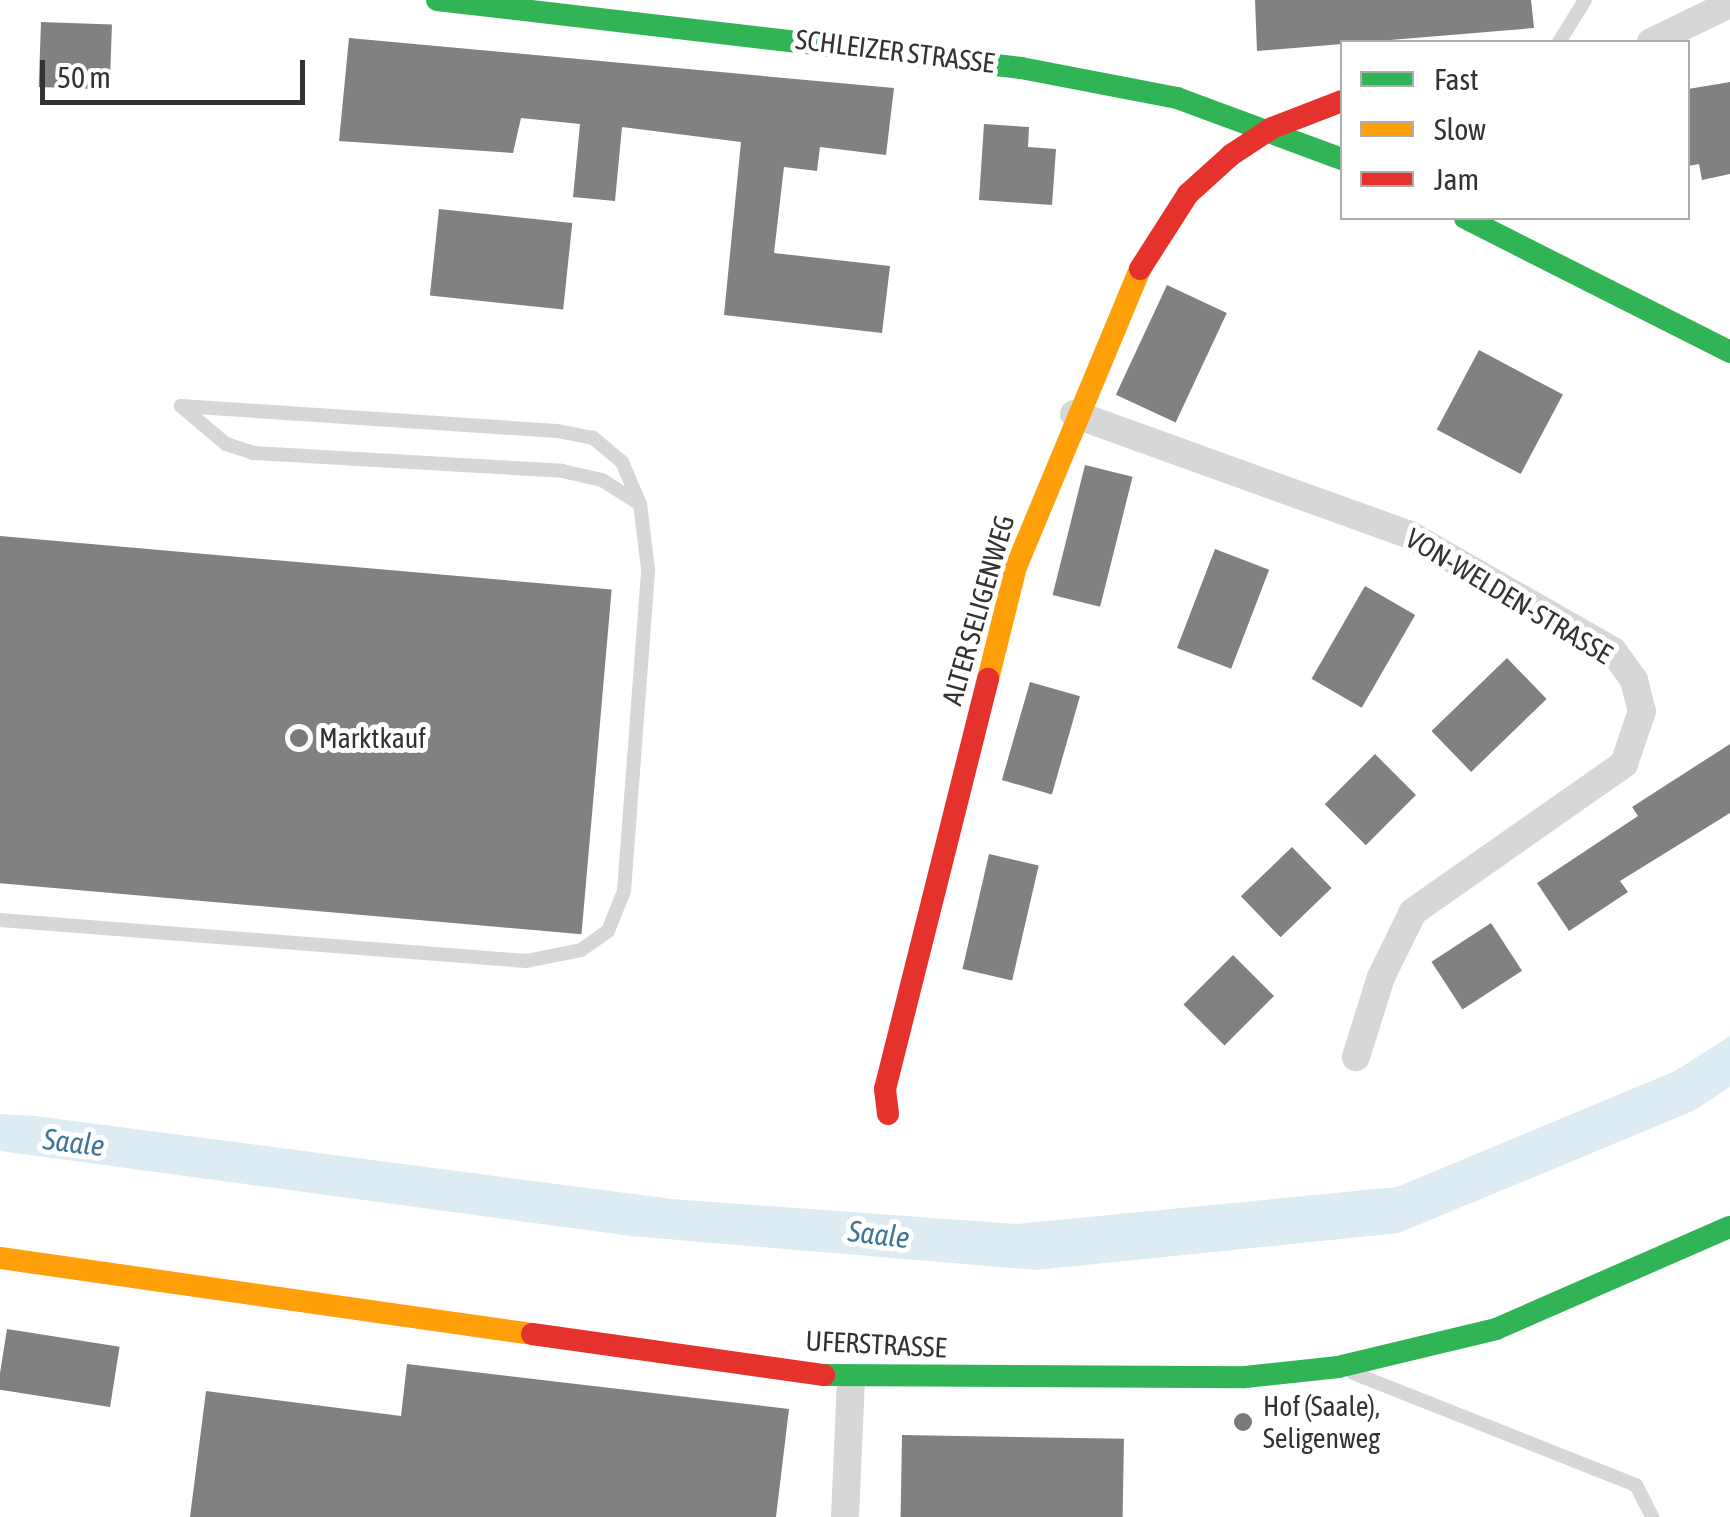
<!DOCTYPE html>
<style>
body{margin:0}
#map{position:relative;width:1730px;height:1517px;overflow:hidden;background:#fff;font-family:"Asap Condensed",sans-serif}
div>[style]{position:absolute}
.water>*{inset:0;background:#ddebf3}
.building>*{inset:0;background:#818181;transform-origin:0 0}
.lane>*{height:14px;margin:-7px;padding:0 7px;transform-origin:7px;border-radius:7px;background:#d7d7d7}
.street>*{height:28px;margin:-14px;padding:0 14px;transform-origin:14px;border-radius:14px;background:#d7d7d7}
.fast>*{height:22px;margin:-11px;padding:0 11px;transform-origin:11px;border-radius:11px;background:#30b455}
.slow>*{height:22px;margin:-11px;padding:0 11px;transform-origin:11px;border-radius:11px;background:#ff9f0a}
.jam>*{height:22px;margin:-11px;padding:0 11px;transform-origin:11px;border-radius:11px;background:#e5322d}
.dots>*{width:28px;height:28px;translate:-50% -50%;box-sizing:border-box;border:5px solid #fff;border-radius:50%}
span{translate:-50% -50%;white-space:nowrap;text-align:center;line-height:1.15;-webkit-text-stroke:10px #fff;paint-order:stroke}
.street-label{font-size:28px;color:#333}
.poi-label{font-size:28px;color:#333}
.left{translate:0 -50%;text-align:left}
.water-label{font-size:30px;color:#3f7597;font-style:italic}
.legend{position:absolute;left:1340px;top:40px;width:350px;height:180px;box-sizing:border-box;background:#fff;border:2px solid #adadad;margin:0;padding:12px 18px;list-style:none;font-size:30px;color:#333}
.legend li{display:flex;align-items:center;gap:20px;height:50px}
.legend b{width:50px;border:2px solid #adadad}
.scale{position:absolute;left:40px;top:60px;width:265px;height:45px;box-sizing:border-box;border:5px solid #333;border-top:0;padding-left:12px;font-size:30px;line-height:35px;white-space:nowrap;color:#333;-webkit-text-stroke:8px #fff;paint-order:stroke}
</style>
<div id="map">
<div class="water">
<div style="clip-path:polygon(1730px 1036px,1730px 1087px,1693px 1111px,1399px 1233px,1036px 1270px,631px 1236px,0 1151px,0 1114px,35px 1116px,672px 1199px,1016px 1224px,1397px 1187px,1675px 1071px)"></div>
</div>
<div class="building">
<div style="clip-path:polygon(1255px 0,1531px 0,1534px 28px,1257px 51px)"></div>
<div style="left:41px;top:22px;width:71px;height:65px;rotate:2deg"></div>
<div style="clip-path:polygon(349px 38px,894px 88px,886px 155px,820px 147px,817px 171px,784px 167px,774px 253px,890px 266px,882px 333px,724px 315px,741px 142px,622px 127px,615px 201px,573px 197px,580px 124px,521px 118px,513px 153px,339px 141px)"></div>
<div style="clip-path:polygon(1730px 82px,1730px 174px,1702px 180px,1699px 164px,1688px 166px,1688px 89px)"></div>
<div style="clip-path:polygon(984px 124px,1029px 127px,1028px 147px,1056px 149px,1052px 205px,979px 200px)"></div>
<div style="left:439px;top:209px;width:134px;height:87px;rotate:6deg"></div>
<div style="left:1167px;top:285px;width:66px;height:121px;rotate:25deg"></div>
<div style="left:1479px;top:350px;width:95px;height:90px;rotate:28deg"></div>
<div style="left:1085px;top:465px;width:49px;height:134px;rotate:14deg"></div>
<div style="left:0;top:536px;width:614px;height:346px;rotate:5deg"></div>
<div style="left:1215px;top:549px;width:58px;height:106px;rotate:21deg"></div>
<div style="left:1365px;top:586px;width:58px;height:107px;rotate:30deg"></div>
<div style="left:1507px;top:658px;width:57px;height:105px;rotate:46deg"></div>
<div style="left:1030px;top:682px;width:52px;height:102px;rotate:16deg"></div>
<div style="clip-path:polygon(1730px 744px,1730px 813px,1620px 881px,1628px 892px,1569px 931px,1537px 883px,1638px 816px,1632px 807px)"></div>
<div style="left:1375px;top:754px;width:58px;height:71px;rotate:45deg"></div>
<div style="left:1292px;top:847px;width:57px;height:71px;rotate:46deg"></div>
<div style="left:989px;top:854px;width:51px;height:118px;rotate:13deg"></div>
<div style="left:1491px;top:923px;width:57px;height:71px;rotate:57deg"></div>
<div style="left:1233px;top:955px;width:58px;height:70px;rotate:45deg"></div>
<div style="left:7px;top:1329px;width:114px;height:61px;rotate:9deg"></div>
<div style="clip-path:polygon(407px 1364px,789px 1409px,776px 1517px,190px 1517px,206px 1391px,401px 1416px)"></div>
<div style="left:902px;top:1435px;width:222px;height:82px;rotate:1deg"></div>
</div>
<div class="lane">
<div style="left:1559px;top:42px;width:49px;rotate:-58.2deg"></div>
<div style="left:181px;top:406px;width:59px;rotate:40.2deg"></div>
<div style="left:226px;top:444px;width:28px;rotate:18deg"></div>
<div style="left:253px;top:453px;width:310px;rotate:3.3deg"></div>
<div style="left:562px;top:471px;width:41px;rotate:12.7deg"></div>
<div style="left:602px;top:480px;width:45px;rotate:32.3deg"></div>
<div style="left:0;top:920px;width:528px;rotate:4.46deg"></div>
<div style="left:526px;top:961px;width:56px;rotate:-11.3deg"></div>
<div style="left:581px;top:950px;width:33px;rotate:-35deg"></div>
<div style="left:608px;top:931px;width:43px;rotate:-68.2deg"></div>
<div style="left:624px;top:891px;width:323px;rotate:-85.7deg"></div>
<div style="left:648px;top:569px;width:65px;rotate:-97deg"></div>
<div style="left:640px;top:504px;width:46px;rotate:-113.2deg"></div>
<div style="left:622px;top:462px;width:38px;rotate:-140deg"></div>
<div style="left:593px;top:438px;width:37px;rotate:-169deg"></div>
<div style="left:557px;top:431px;width:377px;rotate:-176.2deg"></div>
<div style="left:1353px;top:1373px;width:304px;rotate:21.6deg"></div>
<div style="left:1636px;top:1485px;width:36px;rotate:63deg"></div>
</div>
<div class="street">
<div style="left:1651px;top:42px;width:88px;rotate:-25.7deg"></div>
<div style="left:1074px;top:414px;width:355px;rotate:19.8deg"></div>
<div style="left:1408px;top:534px;width:236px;rotate:29.7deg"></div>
<div style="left:1613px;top:651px;width:36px;rotate:54deg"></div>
<div style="left:1634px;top:680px;width:32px;rotate:76deg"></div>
<div style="left:1642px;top:711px;width:56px;rotate:108.8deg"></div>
<div style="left:1624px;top:764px;width:258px;rotate:145deg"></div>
<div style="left:1413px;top:912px;width:72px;rotate:116.2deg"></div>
<div style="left:1381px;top:977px;width:84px;rotate:107.4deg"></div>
<div style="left:845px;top:1517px;width:138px;rotate:-87.5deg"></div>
</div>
<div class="fast">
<div style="left:437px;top:0;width:588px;rotate:6.64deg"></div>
<div style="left:1021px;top:68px;width:159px;rotate:10.9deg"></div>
<div style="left:1177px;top:98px;width:176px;rotate:20.3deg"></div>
<div style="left:1465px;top:218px;width:297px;rotate:26.8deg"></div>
<div style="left:824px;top:1375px;width:421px;rotate:0.3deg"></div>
<div style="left:1245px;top:1377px;width:94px;rotate:-6.1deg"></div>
<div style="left:1338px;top:1367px;width:163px;rotate:-13.5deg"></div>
<div style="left:1496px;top:1329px;width:255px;rotate:-23.6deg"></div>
</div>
<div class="slow">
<div style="left:988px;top:679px;width:115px;rotate:-76deg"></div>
<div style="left:1016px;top:567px;width:323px;rotate:-67.4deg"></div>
<div style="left:0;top:1258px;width:537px;rotate:8.13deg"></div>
</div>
<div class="jam">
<div style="left:1140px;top:269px;width:89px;rotate:-57.4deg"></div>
<div style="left:1188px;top:194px;width:58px;rotate:-42.2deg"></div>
<div style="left:1231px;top:155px;width:49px;rotate:-33.4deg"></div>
<div style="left:1272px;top:128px;width:75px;rotate:-21.1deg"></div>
<div style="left:888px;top:1114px;width:25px;rotate:-97deg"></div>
<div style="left:885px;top:1089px;width:423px;rotate:-75.9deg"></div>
<div style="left:532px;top:1334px;width:295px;rotate:8deg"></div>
</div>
<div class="dots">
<div style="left:299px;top:738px;background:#7a7a7a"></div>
<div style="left:1243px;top:1422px;background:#7a7a7a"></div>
</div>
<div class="street-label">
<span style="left:895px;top:51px;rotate:7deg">SCHLEIZER STRASSE</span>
<span style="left:1509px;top:596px;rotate:31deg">VON-WELDEN-STRASSE</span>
<span style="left:978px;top:610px;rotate:-74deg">ALTER SELIGENWEG</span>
<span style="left:876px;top:1344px;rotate:3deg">UFERSTRASSE</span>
</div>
<div class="poi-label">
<span class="left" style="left:319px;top:738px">Marktkauf</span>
<span class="left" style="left:1263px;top:1422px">Hof (Saale),<br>Seligenweg</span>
</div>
<div class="water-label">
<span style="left:74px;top:1142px;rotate:7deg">Saale</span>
<span style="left:879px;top:1234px;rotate:7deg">Saale</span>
</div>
<ul class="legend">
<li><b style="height:12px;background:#30b455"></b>Fast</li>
<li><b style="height:12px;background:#ff9f0a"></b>Slow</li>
<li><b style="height:12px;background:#e5322d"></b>Jam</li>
</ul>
<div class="scale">50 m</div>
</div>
